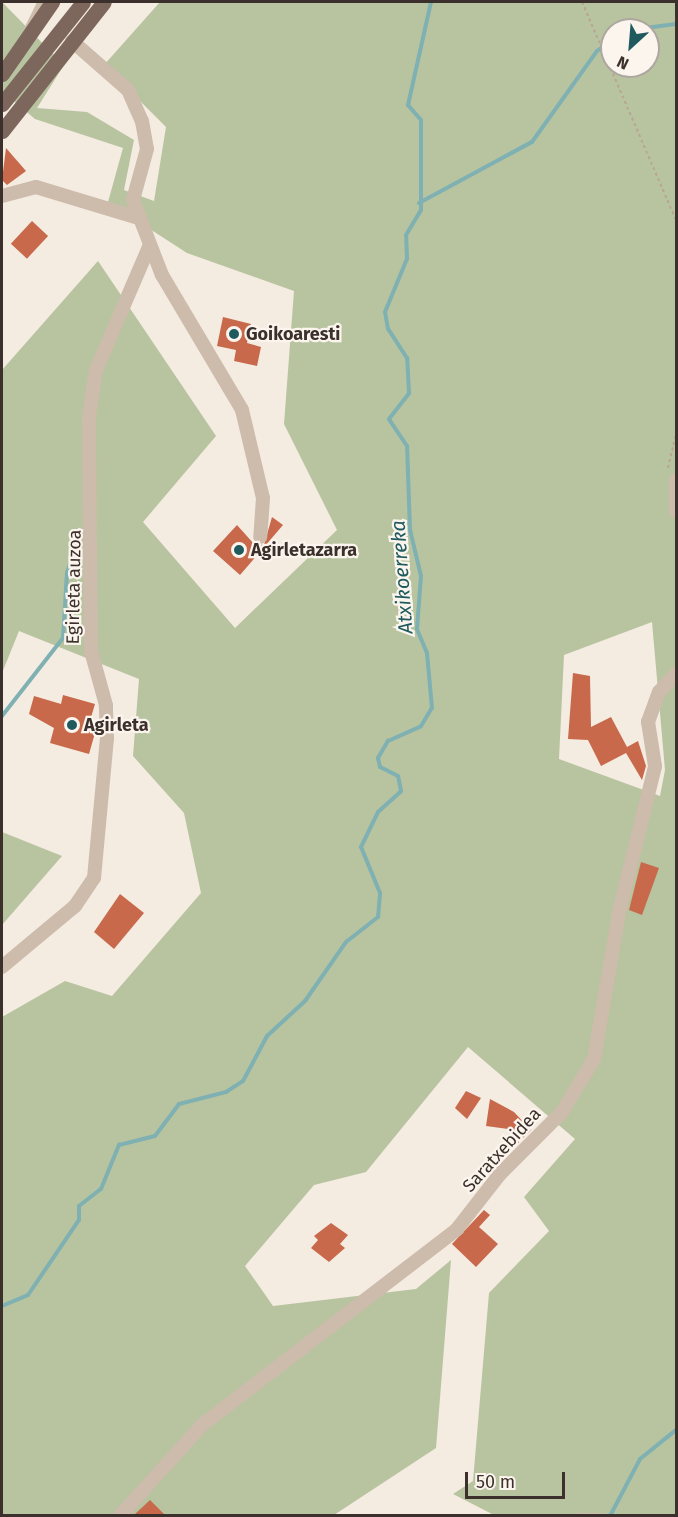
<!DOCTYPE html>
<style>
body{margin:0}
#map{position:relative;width:678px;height:1517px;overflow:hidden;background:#f4ebe1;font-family:"Fira Sans",sans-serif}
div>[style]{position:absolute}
.green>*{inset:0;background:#b8c4a0}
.stream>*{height:4px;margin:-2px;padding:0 2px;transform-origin:2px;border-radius:2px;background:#7fb0b2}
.building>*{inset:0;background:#c8694b;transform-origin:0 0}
.path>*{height:2px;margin-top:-1px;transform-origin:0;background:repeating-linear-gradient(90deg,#b9a596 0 3px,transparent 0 6px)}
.lane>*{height:7px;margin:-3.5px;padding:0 3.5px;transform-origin:3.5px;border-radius:3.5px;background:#cdbbac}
.street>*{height:14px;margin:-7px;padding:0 7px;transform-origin:7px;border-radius:7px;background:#cdbbac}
.primary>*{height:15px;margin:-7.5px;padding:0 7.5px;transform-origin:7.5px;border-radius:7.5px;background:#7d675c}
.dots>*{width:16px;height:16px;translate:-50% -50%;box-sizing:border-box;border:3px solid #fbf5ee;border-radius:50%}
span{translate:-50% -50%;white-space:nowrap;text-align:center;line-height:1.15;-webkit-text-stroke:4.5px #fbf5ee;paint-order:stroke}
.poi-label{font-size:18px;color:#3b302b;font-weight:700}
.left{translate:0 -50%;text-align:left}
.street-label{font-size:18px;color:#3b302b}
.water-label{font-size:20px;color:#1f5a5e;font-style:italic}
.frame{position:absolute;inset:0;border:3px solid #3b302b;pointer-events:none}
.north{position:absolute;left:600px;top:18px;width:60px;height:60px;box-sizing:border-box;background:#fbf5ee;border:2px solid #aea6a0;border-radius:50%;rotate:206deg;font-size:16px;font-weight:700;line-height:24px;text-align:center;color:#3b302b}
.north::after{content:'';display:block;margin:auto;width:21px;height:27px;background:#1f5a5e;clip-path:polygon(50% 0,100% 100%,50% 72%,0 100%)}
.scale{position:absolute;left:465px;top:1472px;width:100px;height:27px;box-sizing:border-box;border:3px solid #3b302b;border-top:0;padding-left:8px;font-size:18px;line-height:21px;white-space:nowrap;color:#3b302b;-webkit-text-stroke:4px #fbf5ee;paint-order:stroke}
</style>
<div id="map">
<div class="green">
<div style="clip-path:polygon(evenodd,2px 2px,64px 65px,37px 108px,87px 112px,134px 140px,124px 190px,154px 201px,166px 127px,104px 65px,160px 2px,676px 2px,676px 1515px,494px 1515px,453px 1494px,473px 1481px,489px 1293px,549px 1231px,524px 1197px,575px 1139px,468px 1047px,366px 1172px,314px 1185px,245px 1266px,273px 1306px,416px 1289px,451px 1260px,436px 1448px,334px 1515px,2px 1515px,2px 1017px,65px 981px,112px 996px,201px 893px,184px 813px,133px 756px,139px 679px,19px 631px,2px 673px,2px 370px,98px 261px,216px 436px,143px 522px,235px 628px,337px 530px,284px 424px,294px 291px,187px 253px,108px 202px,123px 148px,35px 119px,2px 91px,2px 2px,612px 30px,648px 30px,648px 66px,612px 66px,612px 30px,2px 2px,652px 622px,665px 770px,660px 796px,559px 759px,564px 655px,652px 622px)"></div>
<div style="clip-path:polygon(2px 832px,62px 856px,2px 925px)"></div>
</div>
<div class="stream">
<div style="left:630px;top:30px;width:46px;rotate:-7.4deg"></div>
<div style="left:419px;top:203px;width:128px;rotate:-28.4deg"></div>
<div style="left:532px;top:142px;width:112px;rotate:-54.5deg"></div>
<div style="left:597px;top:51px;width:19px;rotate:-36deg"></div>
<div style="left:2px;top:716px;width:99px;rotate:-52deg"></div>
<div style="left:63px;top:638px;width:65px;rotate:-86.5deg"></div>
<div style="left:67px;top:573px;width:34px;rotate:-71deg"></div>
<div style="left:2px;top:1306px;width:28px;rotate:-23deg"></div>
<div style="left:28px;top:1295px;width:91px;rotate:-55.8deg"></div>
<div style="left:79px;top:1220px;width:14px;rotate:-90deg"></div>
<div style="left:79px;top:1206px;width:28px;rotate:-38deg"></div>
<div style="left:101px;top:1189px;width:48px;rotate:-67.8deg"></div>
<div style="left:119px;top:1145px;width:37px;rotate:-14deg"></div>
<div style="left:155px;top:1136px;width:40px;rotate:-53deg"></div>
<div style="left:179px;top:1104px;width:49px;rotate:-14.3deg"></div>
<div style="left:226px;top:1092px;width:20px;rotate:-33deg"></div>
<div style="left:243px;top:1081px;width:51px;rotate:-61.9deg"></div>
<div style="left:267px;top:1036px;width:52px;rotate:-42.6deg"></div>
<div style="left:305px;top:1001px;width:72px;rotate:-55.2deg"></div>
<div style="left:346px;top:942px;width:41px;rotate:-38deg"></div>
<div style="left:378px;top:917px;width:24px;rotate:-85deg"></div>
<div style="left:380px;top:893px;width:50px;rotate:-112.4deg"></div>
<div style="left:361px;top:847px;width:39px;rotate:-64deg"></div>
<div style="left:378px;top:812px;width:31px;rotate:-42deg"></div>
<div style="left:401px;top:791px;width:15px;rotate:-101deg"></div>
<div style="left:398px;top:776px;width:20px;rotate:-153deg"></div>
<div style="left:380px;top:767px;width:9px;rotate:-103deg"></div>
<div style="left:378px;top:758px;width:20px;rotate:-60deg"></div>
<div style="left:388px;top:741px;width:36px;rotate:-24deg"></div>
<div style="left:421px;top:726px;width:21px;rotate:-59deg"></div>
<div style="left:432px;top:708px;width:55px;rotate:-95.2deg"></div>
<div style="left:427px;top:653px;width:26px;rotate:-113deg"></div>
<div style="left:417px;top:629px;width:53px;rotate:-85.7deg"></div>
<div style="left:421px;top:576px;width:47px;rotate:-103.4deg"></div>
<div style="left:410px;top:530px;width:84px;rotate:-92deg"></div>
<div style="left:407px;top:446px;width:32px;rotate:-124deg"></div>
<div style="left:389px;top:419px;width:33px;rotate:-52deg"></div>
<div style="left:409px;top:393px;width:35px;rotate:-93deg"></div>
<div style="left:407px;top:358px;width:35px;rotate:-123deg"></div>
<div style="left:388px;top:329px;width:17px;rotate:-100deg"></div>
<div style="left:385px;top:312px;width:57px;rotate:-67.5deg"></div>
<div style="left:407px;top:259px;width:24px;rotate:-92deg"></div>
<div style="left:406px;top:235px;width:29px;rotate:-59deg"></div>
<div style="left:421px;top:210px;width:90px;rotate:-90deg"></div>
<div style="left:421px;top:120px;width:20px;rotate:-131deg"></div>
<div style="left:408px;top:105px;width:106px;rotate:-77.4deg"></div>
<div style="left:610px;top:1516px;width:64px;rotate:-62.2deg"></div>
<div style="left:640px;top:1459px;width:46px;rotate:-38.9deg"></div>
</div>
<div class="building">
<div style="clip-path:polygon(6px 148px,26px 171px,7px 185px,2px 180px)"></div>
<div style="left:32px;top:221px;width:22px;height:31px;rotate:43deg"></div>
<div style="clip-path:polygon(223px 317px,251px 324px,247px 343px,261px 347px,257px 366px,234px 361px,236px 350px,217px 346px)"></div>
<div style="clip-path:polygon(272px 517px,283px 525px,240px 575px,213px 551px,237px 525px,254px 544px,264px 545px)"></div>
<div style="clip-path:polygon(573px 673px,590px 676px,591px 727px,611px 717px,627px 747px,638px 741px,646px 766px,642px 780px,626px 753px,601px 766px,588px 740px,568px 739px)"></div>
<div style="clip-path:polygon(63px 695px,95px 704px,87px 731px,95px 733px,89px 754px,50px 743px,54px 728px,29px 714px,34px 696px,61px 704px)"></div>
<div style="clip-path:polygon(641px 862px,659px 868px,642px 915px,629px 910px)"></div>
<div style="clip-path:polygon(120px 894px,144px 913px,114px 949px,94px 932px)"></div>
<div style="clip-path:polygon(466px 1091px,481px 1098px,467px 1119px,455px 1108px)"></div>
<div style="clip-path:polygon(490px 1099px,514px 1112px,531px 1130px,518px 1143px,515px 1130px,486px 1126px)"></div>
<div style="clip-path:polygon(484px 1210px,490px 1215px,479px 1227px,498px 1244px,476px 1267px,452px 1244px)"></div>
<div style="clip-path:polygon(331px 1223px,348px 1235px,340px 1244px,345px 1248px,329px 1262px,311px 1248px,318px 1240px,314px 1236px)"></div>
<div style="clip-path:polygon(150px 1500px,165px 1515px,134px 1515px)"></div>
</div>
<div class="path">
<div style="left:582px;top:2px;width:237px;rotate:66.7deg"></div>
<div style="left:668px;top:468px;width:36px;rotate:-77deg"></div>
</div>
<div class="lane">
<div style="left:27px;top:29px;width:30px;rotate:-64deg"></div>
<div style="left:578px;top:1516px;width:24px"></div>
</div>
<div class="street">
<div style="left:72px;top:41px;width:74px;rotate:41.2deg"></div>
<div style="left:128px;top:90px;width:34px;rotate:66deg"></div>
<div style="left:142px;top:121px;width:28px;rotate:80deg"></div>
<div style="left:147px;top:149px;width:53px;rotate:105.4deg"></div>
<div style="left:133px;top:200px;width:80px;rotate:68.9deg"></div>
<div style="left:162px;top:275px;width:157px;rotate:59.3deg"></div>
<div style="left:242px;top:410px;width:90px;rotate:76.6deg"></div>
<div style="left:263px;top:498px;width:39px;rotate:94deg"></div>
<div style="left:2px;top:196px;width:35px;rotate:-15deg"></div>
<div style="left:36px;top:187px;width:108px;rotate:16.8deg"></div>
<div style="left:676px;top:480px;width:31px;rotate:90deg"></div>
<div style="left:2px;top:967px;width:95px;rotate:-39.9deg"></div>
<div style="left:75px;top:906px;width:34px;rotate:-56deg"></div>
<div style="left:94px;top:878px;width:140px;rotate:-84.7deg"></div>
<div style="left:107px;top:739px;width:34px;rotate:-92deg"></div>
<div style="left:106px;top:705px;width:56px;rotate:-105.5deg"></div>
<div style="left:91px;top:651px;width:235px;rotate:-90.5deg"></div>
<div style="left:89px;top:416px;width:47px;rotate:-81.3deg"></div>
<div style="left:96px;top:370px;width:134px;rotate:-66.7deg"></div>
<div style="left:120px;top:1516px;width:122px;rotate:-48deg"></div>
<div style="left:202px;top:1425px;width:322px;rotate:-37.5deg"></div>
<div style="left:457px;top:1229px;width:70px;rotate:-52deg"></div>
<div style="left:500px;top:1174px;width:88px;rotate:-45deg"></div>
<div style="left:562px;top:1112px;width:62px;rotate:-58.9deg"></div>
<div style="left:594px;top:1059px;width:149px;rotate:-80.3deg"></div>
<div style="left:619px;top:912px;width:150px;rotate:-76.1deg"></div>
<div style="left:655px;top:766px;width:45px;rotate:-99deg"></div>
<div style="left:648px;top:722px;width:32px;rotate:-70deg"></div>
<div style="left:659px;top:692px;width:25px;rotate:-47deg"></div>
</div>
<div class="primary">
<div style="left:2px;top:74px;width:88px;rotate:-55.2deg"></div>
<div style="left:2px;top:104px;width:130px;rotate:-51.5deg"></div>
<div style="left:2px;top:131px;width:164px;rotate:-51.7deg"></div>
</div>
<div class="dots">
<div style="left:234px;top:334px;background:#1f5a5e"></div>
<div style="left:239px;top:550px;background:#1f5a5e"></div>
<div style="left:72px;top:725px;background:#1f5a5e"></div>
</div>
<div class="poi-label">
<span class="left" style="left:246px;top:334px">Goikoaresti</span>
<span class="left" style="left:251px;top:550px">Agirletazarra</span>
<span class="left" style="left:84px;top:725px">Agirleta</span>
</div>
<div class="street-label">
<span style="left:74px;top:587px;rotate:-89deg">Egirleta auzoa</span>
<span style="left:502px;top:1150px;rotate:-48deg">Saratxebidea</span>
</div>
<div class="water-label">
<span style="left:402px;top:577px;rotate:-94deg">Atxikoerreka</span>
</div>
<div class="frame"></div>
<div class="north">N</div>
<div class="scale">50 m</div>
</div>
